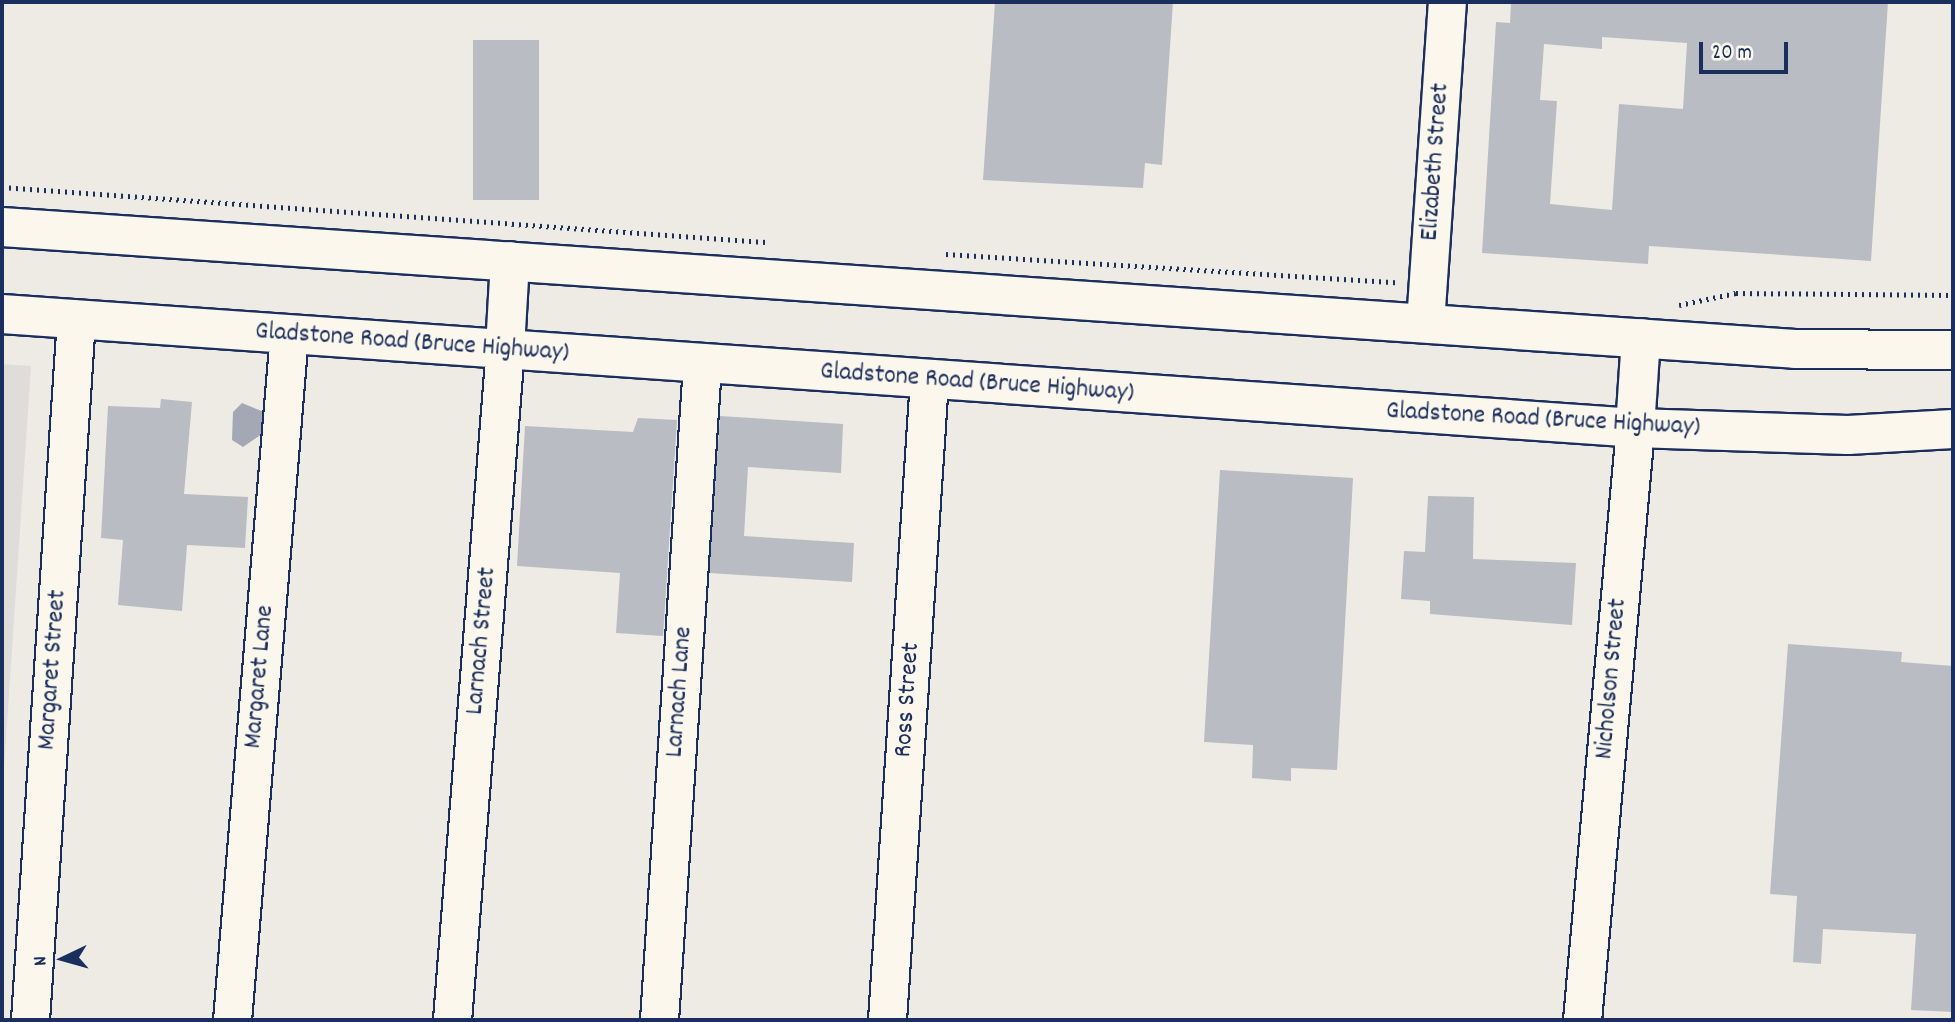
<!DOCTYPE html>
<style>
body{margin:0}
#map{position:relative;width:1955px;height:1022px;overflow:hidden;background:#eeebe4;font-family:Dekko,sans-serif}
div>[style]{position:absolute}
.built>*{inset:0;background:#deddda}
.water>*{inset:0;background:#a3a8b4}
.building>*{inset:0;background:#b9bcc3;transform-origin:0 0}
.path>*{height:4.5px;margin-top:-2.25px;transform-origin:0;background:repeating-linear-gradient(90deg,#1b2f5e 0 2px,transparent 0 7px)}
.roads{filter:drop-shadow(2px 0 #1b2f5e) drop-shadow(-2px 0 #1b2f5e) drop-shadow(0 2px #1b2f5e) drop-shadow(0 -2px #1b2f5e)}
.minor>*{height:37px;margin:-18.5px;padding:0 18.5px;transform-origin:18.5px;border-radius:18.5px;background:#fbf7ec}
.highway>*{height:38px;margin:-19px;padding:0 19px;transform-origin:19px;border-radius:19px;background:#fbf7ec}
span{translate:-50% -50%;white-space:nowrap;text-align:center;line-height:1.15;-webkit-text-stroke:6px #fbf7ec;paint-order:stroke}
.street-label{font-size:26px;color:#1b2f5e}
.frame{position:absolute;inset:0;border:4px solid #1b2f5e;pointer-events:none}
.north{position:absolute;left:28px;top:924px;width:70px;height:70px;-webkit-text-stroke:5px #fbf7ec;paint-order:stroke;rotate:265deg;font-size:19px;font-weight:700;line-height:28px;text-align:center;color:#1b2f5e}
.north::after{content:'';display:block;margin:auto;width:24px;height:32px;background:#1b2f5e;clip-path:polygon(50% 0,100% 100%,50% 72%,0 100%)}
.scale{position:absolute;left:1699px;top:42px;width:89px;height:32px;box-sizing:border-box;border:4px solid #1b2f5e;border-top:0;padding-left:9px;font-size:21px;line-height:24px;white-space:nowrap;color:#1b2f5e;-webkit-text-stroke:5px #fbf7ec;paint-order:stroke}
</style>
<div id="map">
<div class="built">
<div style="clip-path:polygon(2px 364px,31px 366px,2px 798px)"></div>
</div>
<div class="water">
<div style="clip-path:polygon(242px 403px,264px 412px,262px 434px,243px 447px,232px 440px,233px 412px)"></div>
</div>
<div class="building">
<div style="clip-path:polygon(995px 2px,1173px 2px,1162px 165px,1145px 163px,1143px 188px,983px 180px)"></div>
<div style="clip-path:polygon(evenodd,1511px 2px,1888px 2px,1871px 261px,1649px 246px,1648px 264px,1482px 253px,1496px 22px,1510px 23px,1511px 2px,1602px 37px,1687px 43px,1683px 109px,1619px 104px,1612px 210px,1550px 204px,1557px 101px,1540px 100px,1544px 44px,1602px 49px,1602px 37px)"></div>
<div style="left:473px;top:40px;width:66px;height:160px"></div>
<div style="clip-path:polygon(161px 399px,192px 402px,184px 494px,248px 497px,245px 548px,187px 545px,182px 611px,118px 605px,123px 540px,101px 538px,108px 406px,160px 408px)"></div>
<div style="clip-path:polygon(720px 416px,843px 424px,841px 473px,748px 467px,744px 536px,854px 543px,852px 582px,709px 573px)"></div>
<div style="clip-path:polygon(638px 418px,677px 420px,663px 636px,616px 633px,620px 573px,517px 566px,525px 426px,633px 432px)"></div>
<div style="clip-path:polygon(1220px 470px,1353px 478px,1337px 770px,1291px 768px,1291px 781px,1252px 778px,1253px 745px,1204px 742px)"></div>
<div style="clip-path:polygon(1428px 496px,1474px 497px,1473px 559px,1576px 563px,1572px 625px,1430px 614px,1430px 601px,1401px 599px,1404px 551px,1425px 552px)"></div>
<div style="clip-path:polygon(1788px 644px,1902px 652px,1901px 662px,1953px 666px,1953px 1012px,1911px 1010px,1916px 934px,1823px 929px,1821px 964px,1793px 962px,1797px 896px,1770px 894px)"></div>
</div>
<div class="path">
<div style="left:2px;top:187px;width:766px;rotate:4.12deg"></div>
<div style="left:946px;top:254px;width:450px;rotate:3.6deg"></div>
<div style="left:1679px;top:305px;width:58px;rotate:-11.9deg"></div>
<div style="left:1736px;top:293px;width:217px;rotate:0.5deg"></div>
</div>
<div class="roads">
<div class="minor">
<div style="left:1425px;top:323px;width:322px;rotate:-86.1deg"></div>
<div style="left:30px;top:1020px;width:703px;rotate:-86.25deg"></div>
<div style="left:232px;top:1020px;width:688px;rotate:-85.25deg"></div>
<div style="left:452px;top:1020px;width:674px;rotate:-85.49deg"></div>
<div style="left:659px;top:1020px;width:657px;rotate:-86.25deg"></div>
<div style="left:887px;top:1020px;width:641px;rotate:-86.25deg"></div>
<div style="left:1582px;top:1020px;width:594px;rotate:-84.88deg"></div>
</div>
<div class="highway">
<div style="left:2px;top:227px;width:1797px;rotate:3.89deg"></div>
<div style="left:1795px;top:349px;width:158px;rotate:0.4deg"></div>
<div style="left:2px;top:314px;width:1637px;rotate:3.99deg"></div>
<div style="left:1635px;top:428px;width:213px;rotate:1.9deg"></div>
<div style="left:1848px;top:435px;width:105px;rotate:-3.3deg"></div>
<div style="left:505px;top:348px;width:87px;rotate:-86.7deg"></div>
<div style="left:1635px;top:428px;width:90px;rotate:-86.2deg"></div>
</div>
</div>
<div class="street-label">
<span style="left:1436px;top:162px;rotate:-86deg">Elizabeth Street</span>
<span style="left:412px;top:343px;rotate:4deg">Gladstone Road (Bruce Highway)</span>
<span style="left:977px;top:383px;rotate:4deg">Gladstone Road (Bruce Highway)</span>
<span style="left:1543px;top:420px;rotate:3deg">Gladstone Road (Bruce Highway)</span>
<span style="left:482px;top:641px;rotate:-85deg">Larnach Street</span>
<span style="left:53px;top:670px;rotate:-86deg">Margaret Street</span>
<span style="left:260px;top:677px;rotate:-85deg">Margaret Lane</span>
<span style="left:1612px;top:679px;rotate:-85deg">Nicholson Street</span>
<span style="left:680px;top:692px;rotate:-86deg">Larnach Lane</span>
<span style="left:908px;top:700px;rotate:-86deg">Ross Street</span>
</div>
<div class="frame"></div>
<div class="north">N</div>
<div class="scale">20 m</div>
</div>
